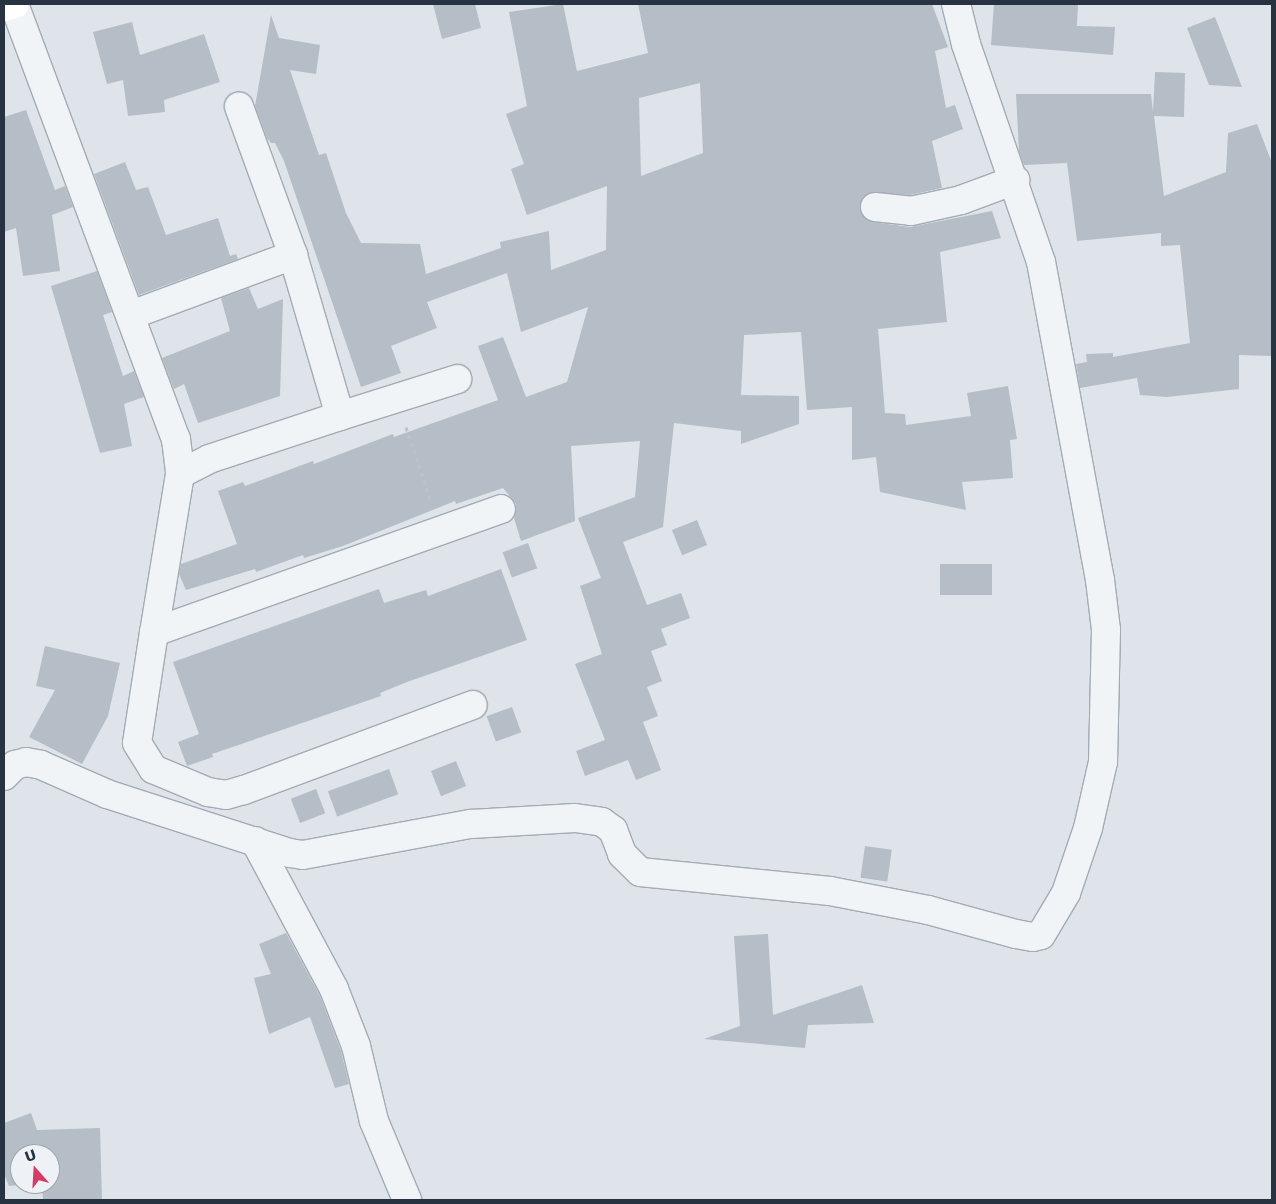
<!DOCTYPE html>
<style>
body{margin:0}
#map{position:relative;width:1276px;height:1204px;overflow:hidden;background:#dee4e9;font-family:"DejaVu Sans",sans-serif}
div>[style]{position:absolute}
.building>*{inset:0;background:#b5bdc6;transform-origin:0 0}
.path>*{height:3px;margin-top:-1.5px;transform-origin:0;background:repeating-linear-gradient(90deg,#bcc2c7 0 4px,transparent 0 8px)}
.roads{filter:drop-shadow(1px 0 #a3abb3) drop-shadow(-1px 0 #a3abb3) drop-shadow(0 1px #a3abb3) drop-shadow(0 -1px #a3abb3)}
.minor>*{height:28px;margin:-14px;padding:0 14px;transform-origin:14px;border-radius:14px;background:#f1f4f7}
.major>*{height:28px;margin:-14px;padding:0 14px;transform-origin:14px;border-radius:14px;background:#fff}
span{translate:-50% -50%;white-space:nowrap;text-align:center;line-height:1.15;-webkit-text-stroke:4px #eef2f6;paint-order:stroke}
.frame{position:absolute;inset:0;border:5px solid #273340;pointer-events:none}
.north{position:absolute;left:10px;top:1144px;width:50px;height:50px;box-sizing:border-box;background:#eef2f6;border:1px solid #9ea6ad;border-radius:50%;rotate:341deg;font-size:14px;font-weight:700;line-height:20px;text-align:center;color:#273340}
.north::after{content:'';display:block;margin:auto;width:18px;height:22px;background:#d53c65;clip-path:polygon(50% 0,100% 100%,50% 72%,0 100%)}
</style>
<div id="map">
<div class="building">
<div style="clip-path:polygon(433px 4px,475px 4px,481px 28px,442px 39px)"></div>
<div style="clip-path:polygon(evenodd,563px 4px,577px 71px,648px 53px,638px 4px,932px 4px,948px 47px,935px 51px,946px 108px,955px 105px,963px 129px,932px 141px,942px 188px,910px 195px,869px 193px,862px 198px,861px 213px,873px 222px,910px 227px,992px 211px,1001px 238px,940px 252px,947px 322px,878px 329px,885px 413px,905px 414px,906px 425px,971px 416px,967px 393px,1008px 386px,1017px 439px,1010px 440px,1013px 478px,962px 482px,966px 510px,880px 492px,876px 457px,852px 460px,852px 407px,807px 410px,801px 332px,744px 335px,741px 395px,799px 396px,799px 424px,741px 444px,741px 431px,674px 423px,663px 527px,623px 542px,647px 605px,681px 593px,690px 618px,661px 629px,667px 645px,651px 651px,662px 681px,647px 687px,658px 716px,643px 722px,661px 770px,636px 780px,628px 760px,585px 776px,576px 751px,605px 740px,575px 664px,602px 654px,580px 586px,601px 578px,578px 518px,635px 497px,640px 441px,571px 446px,575px 521px,521px 541px,514px 518px,516px 504px,503px 488px,456px 504px,455px 501px,343px 546px,304px 558px,303px 555px,256px 572px,255px 569px,186px 590px,179px 574px,181px 564px,237px 544px,218px 491px,243px 482px,245px 486px,313px 461px,314px 464px,393px 434px,394px 437px,498px 400px,478px 346px,503px 337px,526px 397px,567px 382px,588px 307px,521px 332px,507px 273px,427px 302px,437px 328px,391px 346px,401px 373px,361px 387px,284px 161px,275px 143px,271px 143px,267px 138px,255px 106px,271px 15px,279px 38px,320px 45px,316px 74px,290px 70px,319px 155px,326px 153px,346px 213px,361px 243px,420px 244px,426px 274px,501px 248px,500px 242px,549px 231px,551px 270px,606px 250px,607px 186px,527px 215px,511px 169px,524px 164px,506px 114px,527px 106px,509px 12px,563px 4px,700px 83px,703px 153px,641px 176px,639px 98px,700px 83px)"></div>
<div style="clip-path:polygon(994px 4px,1078px 4px,1077px 26px,1115px 27px,1113px 55px,991px 45px)"></div>
<div style="clip-path:polygon(1215px 17px,1242px 87px,1209px 85px,1187px 28px)"></div>
<div style="clip-path:polygon(132px 22px,140px 55px,204px 34px,220px 82px,164px 100px,165px 112px,128px 116px,123px 80px,107px 84px,93px 32px)"></div>
<div style="clip-path:polygon(1155px 72px,1185px 73px,1184px 117px,1154px 116px,1164px 196px,1226px 172px,1228px 133px,1257px 124px,1272px 163px,1272px 356px,1239px 355px,1239px 389px,1167px 397px,1140px 395px,1137px 378px,1080px 388px,1076px 364px,1087px 362px,1086px 354px,1113px 353px,1113px 357px,1190px 343px,1180px 245px,1161px 246px,1161px 233px,1077px 241px,1067px 163px,1024px 165px,1019px 151px,1016px 94px,1151px 94px,1153px 112px)"></div>
<div style="clip-path:polygon(26px 110px,55px 190px,65px 186px,73px 207px,52px 215px,60px 271px,23px 276px,16px 228px,4px 232px,4px 117px)"></div>
<div style="clip-path:polygon(125px 162px,136px 190px,148px 187px,166px 235px,218px 218px,230px 256px,236px 254px,238px 259px,139px 295px,94px 174px)"></div>
<div style="clip-path:polygon(97px 271px,112px 312px,103px 315px,123px 376px,134px 371px,144px 397px,124px 404px,132px 446px,100px 453px,51px 286px)"></div>
<div style="clip-path:polygon(249px 288px,258px 309px,283px 299px,280px 396px,198px 423px,184px 384px,174px 389px,162px 358px,230px 331px,221px 298px)"></div>
<div style="left:697px;top:520px;width:27px;height:27px;rotate:68deg"></div>
<div style="left:528px;top:543px;width:27px;height:27px;rotate:70deg"></div>
<div style="left:940px;top:564px;width:52px;height:31px"></div>
<div style="clip-path:polygon(501px 569px,527px 640px,407px 682px,380px 693px,381px 696px,212px 754px,213px 757px,187px 766px,178px 742px,199px 734px,173px 662px,379px 589px,384px 603px,426px 590px,428px 596px)"></div>
<div style="clip-path:polygon(45px 646px,120px 663px,108px 716px,82px 764px,29px 737px,55px 690px,36px 686px)"></div>
<div style="left:512px;top:707px;width:27px;height:27px;rotate:70deg"></div>
<div style="left:456px;top:761px;width:27px;height:27px;rotate:68deg"></div>
<div style="left:389px;top:769px;width:27px;height:65px;rotate:70deg"></div>
<div style="left:316px;top:789px;width:26px;height:27px;rotate:69deg"></div>
<div style="left:865px;top:846px;width:27px;height:32px;rotate:8deg"></div>
<div style="clip-path:polygon(286px 933px,320px 996px,341px 1051px,349px 1084px,335px 1088px,310px 1017px,269px 1034px,254px 978px,271px 974px,259px 944px)"></div>
<div style="clip-path:polygon(768px 934px,773px 1015px,862px 985px,874px 1023px,808px 1025px,805px 1048px,704px 1039px,740px 1026px,734px 936px)"></div>
<div style="clip-path:polygon(31px 1113px,37px 1130px,100px 1128px,102px 1200px,43px 1200px,42px 1184px,50px 1184px,50px 1154px,20px 1154px,20px 1184px,29px 1184px,9px 1186px,4px 1174px,4px 1123px)"></div>
</div>
<div class="path">
<div style="left:406px;top:427px;width:78px;rotate:71.3deg"></div>
</div>
<div class="roads">
<div class="minor">
<div style="left:14px;top:4px;width:464px;rotate:69.6deg"></div>
<div style="left:176px;top:439px;width:35px;rotate:83deg"></div>
<div style="left:180px;top:474px;width:33px;rotate:-27deg"></div>
<div style="left:209px;top:459px;width:138px;rotate:-18.2deg"></div>
<div style="left:340px;top:416px;width:168px;rotate:-106.3deg"></div>
<div style="left:293px;top:255px;width:158px;rotate:-110deg"></div>
<div style="left:875px;top:207px;width:36px;rotate:6deg"></div>
<div style="left:911px;top:211px;width:51px;rotate:-12.4deg"></div>
<div style="left:961px;top:200px;width:58px;rotate:-20.3deg"></div>
<div style="left:131px;top:315px;width:173px;rotate:-20.3deg"></div>
<div style="left:340px;top:416px;width:123px;rotate:-17.5deg"></div>
<div style="left:180px;top:474px;width:160px;rotate:99.3deg"></div>
<div style="left:154px;top:632px;width:368px;rotate:-19.5deg"></div>
<div style="left:154px;top:632px;width:112px;rotate:98.7deg"></div>
<div style="left:137px;top:743px;width:31px;rotate:58deg"></div>
<div style="left:153px;top:769px;width:60px;rotate:22.7deg"></div>
<div style="left:208px;top:792px;width:18px;rotate:9deg"></div>
<div style="left:226px;top:795px;width:19px;rotate:-16deg"></div>
<div style="left:244px;top:790px;width:244px;rotate:-20.4deg"></div>
<div style="left:4px;top:776px;width:16px;rotate:-45deg"></div>
<div style="left:15px;top:765px;width:11px;rotate:-15deg"></div>
<div style="left:26px;top:762px;width:15px;rotate:11deg"></div>
<div style="left:41px;top:765px;width:72px;rotate:23.7deg"></div>
<div style="left:107px;top:794px;width:192px;rotate:17.9deg"></div>
<div style="left:290px;top:853px;width:13px;rotate:9deg"></div>
<div style="left:303px;top:855px;width:171px;rotate:-10.5deg"></div>
<div style="left:471px;top:824px;width:104px;rotate:-3.3deg"></div>
<div style="left:575px;top:818px;width:27px;rotate:8deg"></div>
<div style="left:602px;top:822px;width:14px;rotate:36deg"></div>
<div style="left:613px;top:830px;width:26px;rotate:69deg"></div>
<div style="left:622px;top:854px;width:25px;rotate:45deg"></div>
<div style="left:640px;top:872px;width:191px;rotate:5.7deg"></div>
<div style="left:830px;top:891px;width:100px;rotate:11deg"></div>
<div style="left:928px;top:910px;width:91px;rotate:15.3deg"></div>
<div style="left:1016px;top:934px;width:17px;rotate:10deg"></div>
<div style="left:1033px;top:937px;width:8px;rotate:-14deg"></div>
<div style="left:1041px;top:935px;width:49px;rotate:-59.2deg"></div>
<div style="left:1066px;top:893px;width:69px;rotate:-71.3deg"></div>
<div style="left:1088px;top:828px;width:68px;rotate:-77.2deg"></div>
<div style="left:1103px;top:762px;width:132px;rotate:-88.7deg"></div>
<div style="left:1106px;top:630px;width:50px;rotate:-96.8deg"></div>
<div style="left:1100px;top:580px;width:323px;rotate:-100.5deg"></div>
<div style="left:1041px;top:262px;width:231px;rotate:-109deg"></div>
<div style="left:966px;top:44px;width:41px;rotate:-104deg"></div>
<div style="left:255px;top:841px;width:168px;rotate:61.9deg"></div>
<div style="left:334px;top:989px;width:61px;rotate:68.9deg"></div>
<div style="left:356px;top:1046px;width:77px;rotate:76.5deg"></div>
<div style="left:374px;top:1121px;width:86px;rotate:67.3deg"></div>
</div>
<div class="major">
<div style="left:4px;top:7px;width:11px;rotate:-15deg"></div>
</div>
</div>
<div class="frame"></div>
<div class="north">U</div>
</div>
